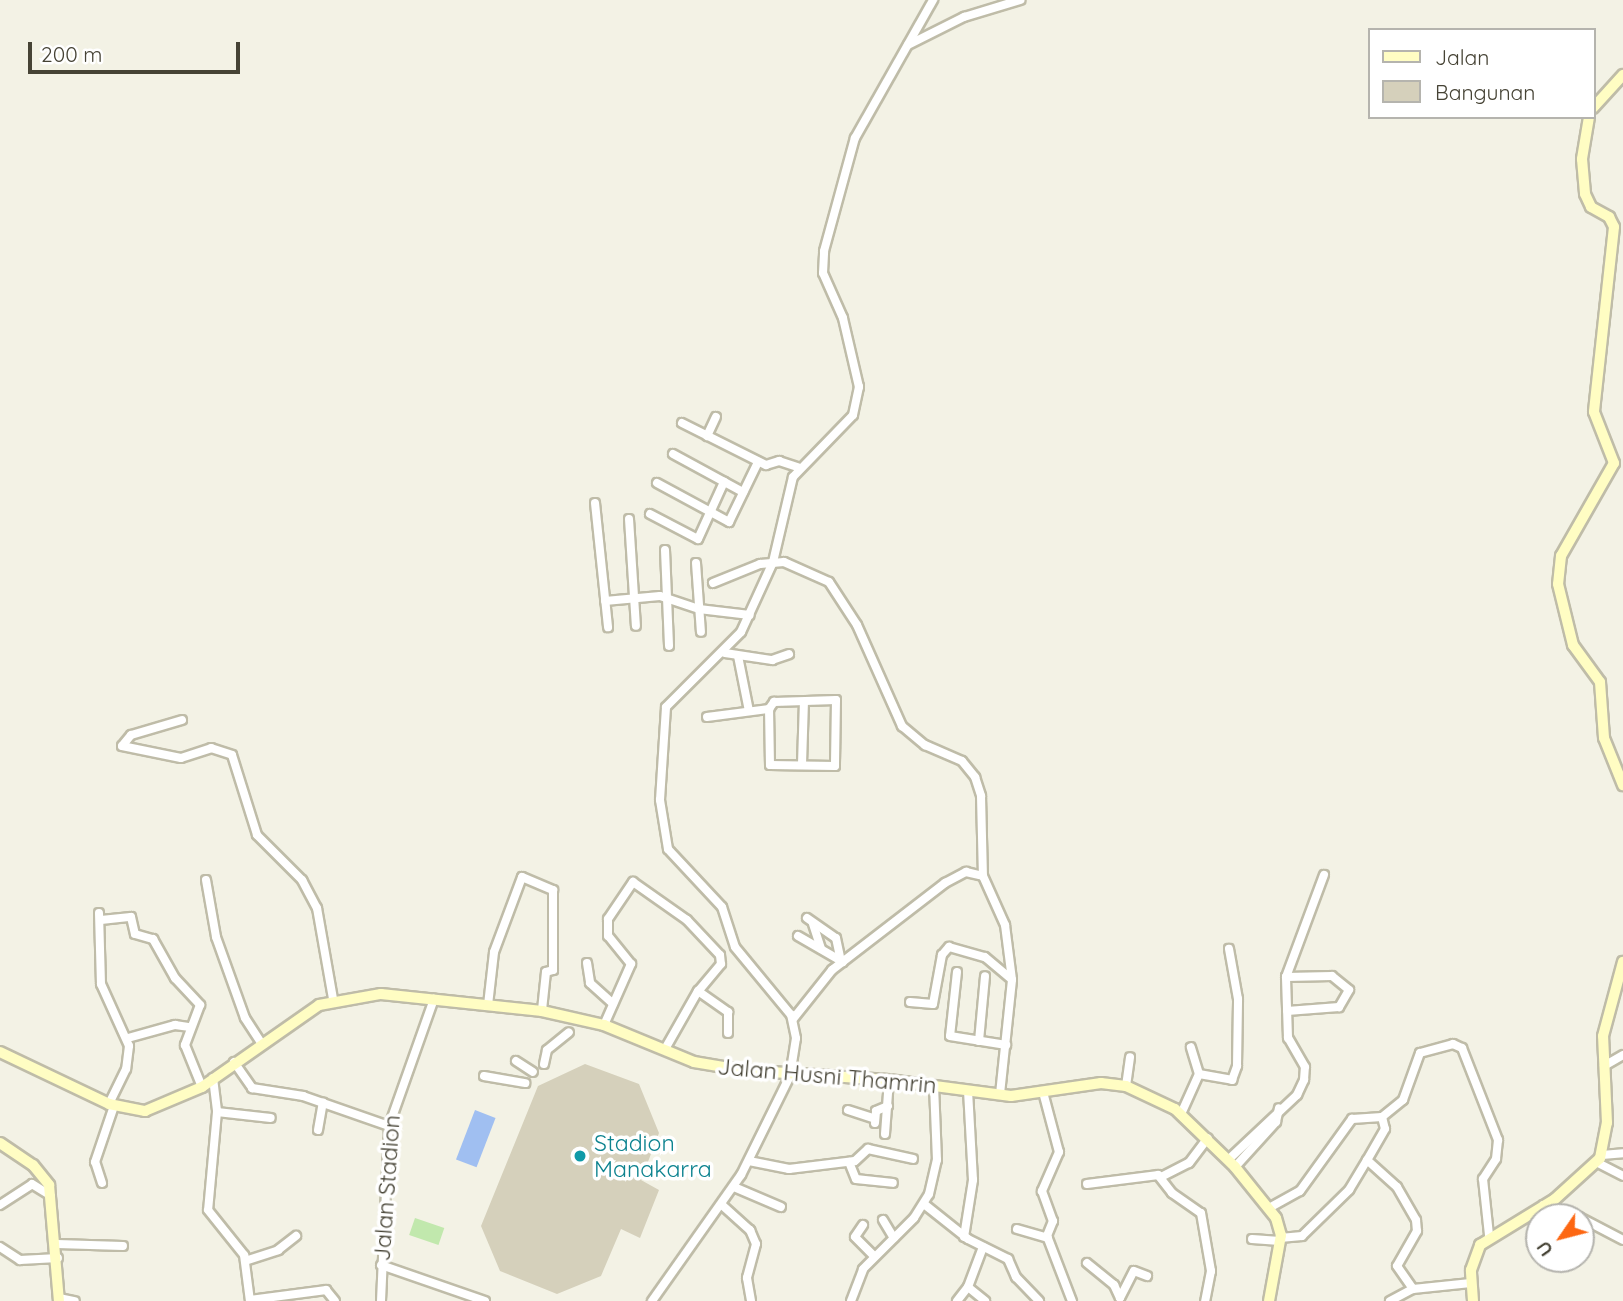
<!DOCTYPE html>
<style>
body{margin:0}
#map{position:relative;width:1623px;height:1301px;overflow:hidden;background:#f3f2e5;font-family:Quicksand,sans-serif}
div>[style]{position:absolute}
.green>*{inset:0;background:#c1e8ad;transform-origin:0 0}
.water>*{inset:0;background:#a0bff1;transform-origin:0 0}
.building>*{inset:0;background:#d5d0bb}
.roads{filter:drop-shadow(2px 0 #bfbca8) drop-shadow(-2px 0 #bfbca8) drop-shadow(0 2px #bfbca8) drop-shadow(0 -2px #bfbca8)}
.street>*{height:8px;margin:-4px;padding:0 4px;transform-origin:4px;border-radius:4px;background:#fff}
.secondary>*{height:10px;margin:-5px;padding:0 5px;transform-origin:5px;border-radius:5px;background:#fffdc3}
.dots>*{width:19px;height:19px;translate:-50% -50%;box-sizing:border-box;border:4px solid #fff;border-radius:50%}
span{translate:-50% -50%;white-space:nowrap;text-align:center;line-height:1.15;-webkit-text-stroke:7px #fff;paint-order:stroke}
.street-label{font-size:23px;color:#464335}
.culture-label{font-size:23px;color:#0d838f}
.left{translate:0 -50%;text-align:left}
.legend{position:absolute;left:1368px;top:28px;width:228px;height:91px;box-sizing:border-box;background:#fff;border:2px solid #b5b4ae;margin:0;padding:9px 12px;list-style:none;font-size:21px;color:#464335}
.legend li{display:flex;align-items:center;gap:14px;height:35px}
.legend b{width:35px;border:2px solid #b5b4ae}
.north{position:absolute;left:1525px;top:1203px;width:70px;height:70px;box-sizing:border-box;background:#fff;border:2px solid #b5b4ae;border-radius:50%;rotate:235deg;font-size:19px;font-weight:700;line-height:28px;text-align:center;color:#464335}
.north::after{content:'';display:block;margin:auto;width:24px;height:32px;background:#fd6712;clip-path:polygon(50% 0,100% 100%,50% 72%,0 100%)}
.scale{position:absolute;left:28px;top:42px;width:212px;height:32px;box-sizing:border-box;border:4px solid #464335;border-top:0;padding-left:9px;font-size:21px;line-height:24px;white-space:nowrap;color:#464335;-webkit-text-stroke:5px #fff;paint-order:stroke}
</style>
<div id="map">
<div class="green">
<div style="left:415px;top:1218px;width:31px;height:18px;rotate:19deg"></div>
</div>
<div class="water">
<div style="left:475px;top:1110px;width:22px;height:53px;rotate:21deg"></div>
</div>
<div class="building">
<div style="clip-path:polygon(585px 1064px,639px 1084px,659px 1133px,641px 1180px,659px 1190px,640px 1238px,621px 1229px,601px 1276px,557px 1294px,500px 1271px,481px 1226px,538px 1086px)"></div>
</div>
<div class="roads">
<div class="street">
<div style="left:908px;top:45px;width:63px;rotate:-26.6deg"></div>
<div style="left:964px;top:17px;width:59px;rotate:-16.9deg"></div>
<div style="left:682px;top:423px;width:94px;rotate:26.6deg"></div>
<div style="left:766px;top:465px;width:14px;rotate:-17deg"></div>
<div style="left:779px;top:461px;width:20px;rotate:18deg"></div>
<div style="left:707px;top:436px;width:21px;rotate:-65deg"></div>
<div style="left:673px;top:454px;width:80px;rotate:28.5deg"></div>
<div style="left:657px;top:483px;width:82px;rotate:28.4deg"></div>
<div style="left:729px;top:522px;width:67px;rotate:-64.2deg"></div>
<div style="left:595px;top:503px;width:125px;rotate:84deg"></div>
<div style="left:650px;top:514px;width:54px;rotate:27.5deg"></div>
<div style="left:698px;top:539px;width:63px;rotate:-65.5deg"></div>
<div style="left:629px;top:519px;width:107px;rotate:86.3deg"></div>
<div style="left:665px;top:550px;width:96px;rotate:87.6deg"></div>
<div style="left:696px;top:563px;width:69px;rotate:85.9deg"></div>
<div style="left:713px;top:583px;width:51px;rotate:-22deg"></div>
<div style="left:760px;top:564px;width:24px;rotate:-5deg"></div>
<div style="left:784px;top:562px;width:49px;rotate:24deg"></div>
<div style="left:829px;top:582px;width:51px;rotate:56.9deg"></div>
<div style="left:857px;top:625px;width:111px;rotate:66deg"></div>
<div style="left:902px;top:726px;width:30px;rotate:40deg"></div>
<div style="left:925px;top:745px;width:40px;rotate:23.4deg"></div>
<div style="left:962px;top:761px;width:21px;rotate:51deg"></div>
<div style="left:975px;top:777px;width:20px;rotate:72deg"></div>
<div style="left:981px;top:796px;width:80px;rotate:88.6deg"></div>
<div style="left:983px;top:876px;width:54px;rotate:65.8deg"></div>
<div style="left:1005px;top:925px;width:55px;rotate:82.7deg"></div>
<div style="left:1012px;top:980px;width:115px;rotate:96deg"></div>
<div style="left:605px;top:601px;width:55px;rotate:-5.2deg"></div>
<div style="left:660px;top:596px;width:41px;rotate:18.4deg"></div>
<div style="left:699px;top:609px;width:51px;rotate:6.7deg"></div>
<div style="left:725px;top:653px;width:48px;rotate:8.5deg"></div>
<div style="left:772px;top:660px;width:18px;rotate:-19deg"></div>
<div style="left:738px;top:656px;width:56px;rotate:78.7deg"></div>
<div style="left:707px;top:717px;width:63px;rotate:-7.4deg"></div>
<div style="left:769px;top:709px;width:9px;rotate:-54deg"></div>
<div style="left:774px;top:702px;width:62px;rotate:-1.8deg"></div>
<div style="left:836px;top:700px;width:66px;rotate:90.9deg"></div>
<div style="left:835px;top:766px;width:65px;rotate:-179.1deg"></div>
<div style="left:770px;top:765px;width:56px;rotate:-91deg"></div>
<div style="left:182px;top:720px;width:53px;rotate:163.6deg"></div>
<div style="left:131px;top:735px;width:14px;rotate:129deg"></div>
<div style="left:122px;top:746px;width:60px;rotate:11.5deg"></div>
<div style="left:181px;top:758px;width:32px;rotate:-18deg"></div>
<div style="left:211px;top:748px;width:22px;rotate:18deg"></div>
<div style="left:232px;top:755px;width:84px;rotate:72.6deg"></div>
<div style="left:257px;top:835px;width:64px;rotate:45deg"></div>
<div style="left:302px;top:880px;width:32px;rotate:62deg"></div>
<div style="left:317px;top:908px;width:92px;rotate:80deg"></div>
<div style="left:802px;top:764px;width:62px;rotate:-88.2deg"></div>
<div style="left:206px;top:880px;width:58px;rotate:80deg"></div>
<div style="left:216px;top:937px;width:86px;rotate:70.3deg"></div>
<div style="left:245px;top:1018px;width:30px;rotate:57deg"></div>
<div style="left:99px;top:913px;width:71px;rotate:88.4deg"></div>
<div style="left:101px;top:984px;width:68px;rotate:65.7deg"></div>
<div style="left:129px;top:1046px;width:23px;rotate:97deg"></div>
<div style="left:126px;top:1069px;width:39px;rotate:116deg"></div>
<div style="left:807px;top:918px;width:35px;rotate:35deg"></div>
<div style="left:836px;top:938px;width:24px;rotate:78deg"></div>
<div style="left:101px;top:920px;width:30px;rotate:-6deg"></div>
<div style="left:131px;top:917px;width:17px;rotate:77deg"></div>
<div style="left:135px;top:934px;width:19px;rotate:16deg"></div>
<div style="left:153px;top:939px;width:45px;rotate:60.6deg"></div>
<div style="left:175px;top:978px;width:37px;rotate:47deg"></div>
<div style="left:200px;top:1005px;width:43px;rotate:110.6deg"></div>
<div style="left:185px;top:1045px;width:45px;rotate:68deg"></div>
<div style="left:813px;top:924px;width:26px;rotate:72deg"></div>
<div style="left:798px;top:936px;width:52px;rotate:30deg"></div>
<div style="left:587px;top:963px;width:20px;rotate:81deg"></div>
<div style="left:590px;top:983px;width:31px;rotate:42deg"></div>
<div style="left:957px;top:972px;width:64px;rotate:96.2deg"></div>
<div style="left:950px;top:1036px;width:57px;rotate:9.1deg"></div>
<div style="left:1286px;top:977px;width:46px;rotate:-1.2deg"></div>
<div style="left:1332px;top:976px;width:22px;rotate:39deg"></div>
<div style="left:1349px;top:990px;width:20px;rotate:120deg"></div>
<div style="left:1339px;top:1007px;width:52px;rotate:175.6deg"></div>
<div style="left:910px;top:1002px;width:23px;rotate:5deg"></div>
<div style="left:933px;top:1004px;width:50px;rotate:-79.6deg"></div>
<div style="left:942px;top:955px;width:11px;rotate:-49deg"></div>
<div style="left:949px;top:947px;width:37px;rotate:16deg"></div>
<div style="left:985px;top:957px;width:35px;rotate:40deg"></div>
<div style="left:488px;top:1005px;width:53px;rotate:-83.5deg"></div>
<div style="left:494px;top:952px;width:80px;rotate:-69.5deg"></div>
<div style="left:522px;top:877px;width:34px;rotate:23deg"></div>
<div style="left:553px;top:890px;width:80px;rotate:90deg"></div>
<div style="left:553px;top:970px;width:7px;rotate:164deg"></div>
<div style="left:546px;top:972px;width:39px;rotate:96deg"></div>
<div style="left:793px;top:1019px;width:63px;rotate:-51.5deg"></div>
<div style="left:832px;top:970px;width:143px;rotate:-37.6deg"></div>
<div style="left:945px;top:883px;width:24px;rotate:-28deg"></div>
<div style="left:966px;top:872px;width:17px;rotate:13deg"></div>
<div style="left:604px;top:1025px;width:67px;rotate:-66.1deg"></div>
<div style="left:631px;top:964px;width:36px;rotate:-129deg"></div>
<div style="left:608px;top:936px;width:17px;rotate:-90deg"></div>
<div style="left:608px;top:919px;width:45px;rotate:-56deg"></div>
<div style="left:633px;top:882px;width:66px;rotate:35.1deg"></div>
<div style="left:687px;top:920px;width:48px;rotate:46.7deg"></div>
<div style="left:720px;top:955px;width:9px;rotate:84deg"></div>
<div style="left:721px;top:964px;width:35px;rotate:130deg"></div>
<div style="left:128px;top:1038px;width:49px;rotate:-15.5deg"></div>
<div style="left:175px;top:1025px;width:15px;rotate:8deg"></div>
<div style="left:979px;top:1041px;width:65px;rotate:-84.7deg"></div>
<div style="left:665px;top:1049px;width:67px;rotate:-60.4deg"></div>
<div style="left:698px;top:991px;width:37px;rotate:35deg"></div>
<div style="left:728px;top:1012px;width:21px;rotate:90deg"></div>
<div style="left:516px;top:1061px;width:20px;rotate:33deg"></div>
<div style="left:234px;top:1062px;width:32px;rotate:55deg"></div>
<div style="left:252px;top:1088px;width:52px;rotate:8.9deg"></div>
<div style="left:303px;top:1096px;width:91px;rotate:19.2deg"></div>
<div style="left:544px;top:1064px;width:14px;rotate:-78deg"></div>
<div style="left:547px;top:1050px;width:28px;rotate:-39deg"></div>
<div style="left:1604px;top:1066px;width:22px;rotate:-30deg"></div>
<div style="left:1199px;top:1074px;width:34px;rotate:10deg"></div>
<div style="left:1232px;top:1080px;width:15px;rotate:-70deg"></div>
<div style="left:1237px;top:1066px;width:67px;rotate:-89.1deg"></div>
<div style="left:1238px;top:999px;width:51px;rotate:-100.2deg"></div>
<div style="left:484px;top:1076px;width:42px;rotate:9.7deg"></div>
<div style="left:213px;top:1078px;width:34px;rotate:83deg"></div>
<div style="left:217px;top:1112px;width:98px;rotate:95.2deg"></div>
<div style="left:208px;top:1210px;width:58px;rotate:51.3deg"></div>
<div style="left:244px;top:1255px;width:46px;rotate:82.6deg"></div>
<div style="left:1126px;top:1086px;width:29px;rotate:-82deg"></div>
<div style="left:1043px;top:1092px;width:62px;rotate:75.1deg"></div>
<div style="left:1059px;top:1152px;width:43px;rotate:113.6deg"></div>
<div style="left:1042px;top:1191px;width:32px;rotate:70deg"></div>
<div style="left:1053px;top:1221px;width:16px;rotate:112deg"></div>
<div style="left:1047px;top:1236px;width:70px;rotate:69deg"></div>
<div style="left:848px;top:1110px;width:28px;rotate:18deg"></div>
<div style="left:217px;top:1112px;width:54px;rotate:6.3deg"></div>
<div style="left:1181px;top:1114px;width:44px;rotate:-65.8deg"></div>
<div style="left:1199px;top:1074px;width:28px;rotate:-107deg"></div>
<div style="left:1382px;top:1117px;width:27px;rotate:-39deg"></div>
<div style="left:1403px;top:1100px;width:50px;rotate:-70.1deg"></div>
<div style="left:1420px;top:1053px;width:34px;rotate:-15deg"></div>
<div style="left:1453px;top:1044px;width:10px;rotate:24deg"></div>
<div style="left:1462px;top:1048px;width:99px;rotate:68.6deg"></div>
<div style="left:1498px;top:1140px;width:19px;rotate:96deg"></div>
<div style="left:1496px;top:1159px;width:24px;rotate:123deg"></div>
<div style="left:1483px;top:1179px;width:56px;rotate:83.9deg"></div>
<div style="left:875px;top:1123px;width:12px;rotate:-85deg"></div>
<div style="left:876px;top:1111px;width:13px;rotate:-23deg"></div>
<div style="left:318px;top:1130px;width:28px;rotate:-80deg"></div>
<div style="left:885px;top:1134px;width:54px;rotate:-85.8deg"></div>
<div style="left:1602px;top:1155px;width:21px;rotate:-5deg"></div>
<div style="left:1228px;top:1160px;width:95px;rotate:-43.3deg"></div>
<div style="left:1297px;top:1095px;width:17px;rotate:-65deg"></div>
<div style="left:1304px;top:1080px;width:13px;rotate:-86deg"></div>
<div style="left:1305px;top:1067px;width:34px;rotate:-120deg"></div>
<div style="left:1288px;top:1038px;width:61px;rotate:-91.9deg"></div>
<div style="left:1286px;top:977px;width:109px;rotate:-69.6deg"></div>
<div style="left:749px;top:1161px;width:41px;rotate:11.3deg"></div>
<div style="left:789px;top:1169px;width:66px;rotate:-6.9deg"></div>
<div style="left:855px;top:1161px;width:18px;rotate:-43deg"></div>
<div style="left:868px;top:1149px;width:46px;rotate:12.5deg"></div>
<div style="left:849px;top:1162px;width:18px;rotate:68deg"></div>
<div style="left:856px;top:1179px;width:37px;rotate:6deg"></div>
<div style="left:1598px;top:1163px;width:28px;rotate:27deg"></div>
<div style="left:1235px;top:1167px;width:61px;rotate:-47.7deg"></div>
<div style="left:1276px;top:1122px;width:14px;rotate:-78deg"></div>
<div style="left:1161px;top:1177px;width:31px;rotate:-27deg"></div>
<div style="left:1189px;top:1163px;width:31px;rotate:-53deg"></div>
<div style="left:102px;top:1183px;width:22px;rotate:-108deg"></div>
<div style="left:95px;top:1162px;width:59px;rotate:-71.3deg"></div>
<div style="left:1087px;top:1184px;width:72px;rotate:-7.2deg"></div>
<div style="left:1158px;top:1175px;width:23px;rotate:52deg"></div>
<div style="left:1172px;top:1193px;width:35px;rotate:35deg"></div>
<div style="left:1201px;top:1213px;width:59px;rotate:80.2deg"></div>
<div style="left:1211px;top:1271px;width:31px;rotate:101deg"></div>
<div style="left:734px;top:1187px;width:51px;rotate:23.1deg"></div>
<div style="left:924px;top:1204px;width:56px;rotate:38.5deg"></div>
<div style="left:968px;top:1239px;width:45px;rotate:26.6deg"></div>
<div style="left:1008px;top:1259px;width:20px;rotate:66deg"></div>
<div style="left:1016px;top:1277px;width:33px;rotate:46deg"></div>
<div style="left:0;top:1205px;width:38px;rotate:-33deg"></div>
<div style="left:32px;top:1184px;width:22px;rotate:32deg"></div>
<div style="left:722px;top:1205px;width:38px;rotate:42deg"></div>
<div style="left:750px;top:1230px;width:15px;rotate:67deg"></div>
<div style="left:756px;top:1244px;width:35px;rotate:105deg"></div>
<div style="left:747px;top:1278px;width:23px;rotate:80deg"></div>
<div style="left:1543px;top:1205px;width:38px;rotate:18deg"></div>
<div style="left:1269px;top:1208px;width:35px;rotate:-29deg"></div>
<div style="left:1300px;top:1191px;width:89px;rotate:-54.2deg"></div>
<div style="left:1352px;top:1119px;width:30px;rotate:-4deg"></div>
<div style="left:1382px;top:1117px;width:12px;rotate:76deg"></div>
<div style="left:1385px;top:1129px;width:36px;rotate:120deg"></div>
<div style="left:1367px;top:1160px;width:40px;rotate:42deg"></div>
<div style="left:1397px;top:1187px;width:38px;rotate:60deg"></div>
<div style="left:1416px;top:1220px;width:11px;rotate:85deg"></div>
<div style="left:1417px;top:1231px;width:40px;rotate:119.7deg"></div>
<div style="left:1397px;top:1266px;width:28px;rotate:55deg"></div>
<div style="left:1581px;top:1218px;width:47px;rotate:27.6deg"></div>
<div style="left:883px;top:1220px;width:21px;rotate:59deg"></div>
<div style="left:863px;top:1225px;width:14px;rotate:124deg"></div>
<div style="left:855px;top:1237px;width:27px;rotate:45deg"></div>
<div style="left:1017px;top:1229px;width:32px;rotate:16deg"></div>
<div style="left:964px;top:1237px;width:58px;rotate:-81deg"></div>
<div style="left:973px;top:1180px;width:90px;rotate:-93.2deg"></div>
<div style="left:1280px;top:1238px;width:22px;rotate:-5deg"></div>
<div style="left:1302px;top:1236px;width:66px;rotate:-44.4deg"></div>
<div style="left:1349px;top:1190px;width:35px;rotate:-59deg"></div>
<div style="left:1252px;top:1239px;width:28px;rotate:4deg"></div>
<div style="left:57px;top:1244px;width:66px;rotate:1.7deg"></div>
<div style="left:0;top:1247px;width:24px;rotate:33deg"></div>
<div style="left:20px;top:1260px;width:38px;rotate:-3deg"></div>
<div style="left:983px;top:1247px;width:43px;rotate:110.6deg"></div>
<div style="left:968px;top:1287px;width:22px;rotate:39deg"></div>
<div style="left:245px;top:1261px;width:35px;rotate:-18deg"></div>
<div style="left:278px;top:1250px;width:23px;rotate:-38deg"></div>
<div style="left:1087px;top:1263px;width:35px;rotate:39deg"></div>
<div style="left:1114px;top:1285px;width:14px;rotate:65deg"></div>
<div style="left:381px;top:1265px;width:110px;rotate:19.1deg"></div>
<div style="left:59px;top:1298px;width:16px;rotate:11deg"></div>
<div style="left:1120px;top:1298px;width:30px;rotate:-63deg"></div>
<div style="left:1134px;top:1271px;width:14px;rotate:21deg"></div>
<div style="left:250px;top:1300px;width:77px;rotate:-7.5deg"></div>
<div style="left:326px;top:1290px;width:14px;rotate:51deg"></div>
<div style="left:381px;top:1301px;width:175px;rotate:-87.4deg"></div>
<div style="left:389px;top:1126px;width:135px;rotate:-70.5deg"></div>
<div style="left:652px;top:1301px;width:154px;rotate:-54.8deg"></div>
<div style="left:741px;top:1175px;width:110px;rotate:-63.7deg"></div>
<div style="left:790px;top:1076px;width:38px;rotate:-81deg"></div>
<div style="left:796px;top:1038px;width:24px;rotate:-102deg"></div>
<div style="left:791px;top:1015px;width:88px;rotate:-129.5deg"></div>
<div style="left:735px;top:947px;width:42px;rotate:-108deg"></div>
<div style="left:722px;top:907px;width:79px;rotate:-133deg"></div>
<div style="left:668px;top:849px;width:50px;rotate:-99.3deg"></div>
<div style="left:660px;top:800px;width:93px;rotate:-86.3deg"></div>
<div style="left:666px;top:707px;width:106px;rotate:-45deg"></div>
<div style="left:741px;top:632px;width:77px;rotate:-65.4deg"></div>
<div style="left:773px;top:562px;width:87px;rotate:-76.8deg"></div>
<div style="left:793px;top:477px;width:86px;rotate:-45.9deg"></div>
<div style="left:853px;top:415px;width:29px;rotate:-78deg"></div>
<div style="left:859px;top:387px;width:71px;rotate:-103.1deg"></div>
<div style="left:843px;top:318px;width:49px;rotate:-114deg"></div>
<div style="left:823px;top:273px;width:22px;rotate:-87deg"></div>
<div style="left:824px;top:251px;width:117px;rotate:-74.7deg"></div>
<div style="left:855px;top:138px;width:159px;rotate:-60.5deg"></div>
<div style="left:851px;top:1301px;width:34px;rotate:-69deg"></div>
<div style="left:863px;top:1269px;width:72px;rotate:-45deg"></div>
<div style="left:914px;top:1218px;width:28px;rotate:-58deg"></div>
<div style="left:929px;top:1194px;width:35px;rotate:-77deg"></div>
<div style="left:937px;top:1160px;width:75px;rotate:-92.3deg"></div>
<div style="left:957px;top:1301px;width:18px;rotate:-52deg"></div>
<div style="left:1390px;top:1301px;width:26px;rotate:-28deg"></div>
<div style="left:1413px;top:1289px;width:58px;rotate:-5.9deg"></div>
</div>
<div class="secondary">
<div style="left:1593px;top:108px;width:45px;rotate:-47.7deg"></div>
<div style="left:1589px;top:117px;width:43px;rotate:99.5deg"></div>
<div style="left:1582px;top:159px;width:35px;rotate:85deg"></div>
<div style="left:1585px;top:194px;width:14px;rotate:65deg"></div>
<div style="left:1591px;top:207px;width:21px;rotate:29deg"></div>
<div style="left:1609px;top:217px;width:11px;rotate:63deg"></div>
<div style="left:1614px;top:227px;width:186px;rotate:96.2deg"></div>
<div style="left:1594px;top:412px;width:55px;rotate:68.6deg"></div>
<div style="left:1614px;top:463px;width:107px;rotate:119.7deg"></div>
<div style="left:1561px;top:556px;width:28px;rotate:96deg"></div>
<div style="left:1558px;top:584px;width:63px;rotate:76.2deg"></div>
<div style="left:1573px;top:645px;width:46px;rotate:53.9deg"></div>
<div style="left:1600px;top:682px;width:56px;rotate:85.9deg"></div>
<div style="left:1604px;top:738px;width:51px;rotate:68deg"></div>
<div style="left:0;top:1052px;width:121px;rotate:25.5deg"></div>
<div style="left:109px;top:1104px;width:37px;rotate:11deg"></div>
<div style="left:145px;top:1111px;width:62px;rotate:-22.8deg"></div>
<div style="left:202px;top:1087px;width:143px;rotate:-35deg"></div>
<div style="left:319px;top:1005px;width:63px;rotate:-10.1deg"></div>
<div style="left:381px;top:994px;width:162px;rotate:6deg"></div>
<div style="left:542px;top:1011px;width:64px;rotate:12.7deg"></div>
<div style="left:604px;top:1025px;width:97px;rotate:22.3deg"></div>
<div style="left:694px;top:1062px;width:49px;rotate:9.5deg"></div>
<div style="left:742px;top:1070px;width:147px;rotate:3.9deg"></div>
<div style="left:889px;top:1080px;width:123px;rotate:7.5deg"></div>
<div style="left:1011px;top:1096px;width:91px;rotate:-8.2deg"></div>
<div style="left:1101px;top:1083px;width:25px;rotate:7deg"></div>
<div style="left:1126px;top:1086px;width:54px;rotate:25.1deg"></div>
<div style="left:1175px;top:1109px;width:83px;rotate:44deg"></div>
<div style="left:1235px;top:1167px;width:65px;rotate:51.2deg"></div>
<div style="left:1276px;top:1218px;width:18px;rotate:74deg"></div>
<div style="left:1281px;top:1235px;width:67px;rotate:100.3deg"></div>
<div style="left:0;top:1143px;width:40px;rotate:34deg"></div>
<div style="left:33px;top:1165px;width:26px;rotate:51deg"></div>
<div style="left:49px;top:1185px;width:116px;rotate:85.1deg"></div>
<div style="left:1473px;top:1301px;width:31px;rotate:-94deg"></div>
<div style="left:1471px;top:1270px;width:27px;rotate:-70deg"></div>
<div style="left:1480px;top:1245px;width:88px;rotate:-31.5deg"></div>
<div style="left:1555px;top:1199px;width:61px;rotate:-42.3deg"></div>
<div style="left:1600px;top:1158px;width:36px;rotate:-79deg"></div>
<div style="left:1607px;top:1123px;width:87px;rotate:-92.6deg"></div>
<div style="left:1603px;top:1036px;width:77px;rotate:-74.9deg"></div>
</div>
</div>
<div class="dots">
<div style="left:580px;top:1156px;background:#0f9aa8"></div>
</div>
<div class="street-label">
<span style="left:827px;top:1076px;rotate:5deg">Jalan Husni Thamrin</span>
<span style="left:387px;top:1188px;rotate:-86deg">Jalan Stadion</span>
</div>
<div class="culture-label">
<span class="left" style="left:594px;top:1156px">Stadion<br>Manakarra</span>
</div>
<ul class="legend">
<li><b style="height:9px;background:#fffdc3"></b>Jalan</li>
<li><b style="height:19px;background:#d5d0bb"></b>Bangunan</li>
</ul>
<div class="north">U</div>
<div class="scale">200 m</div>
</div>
